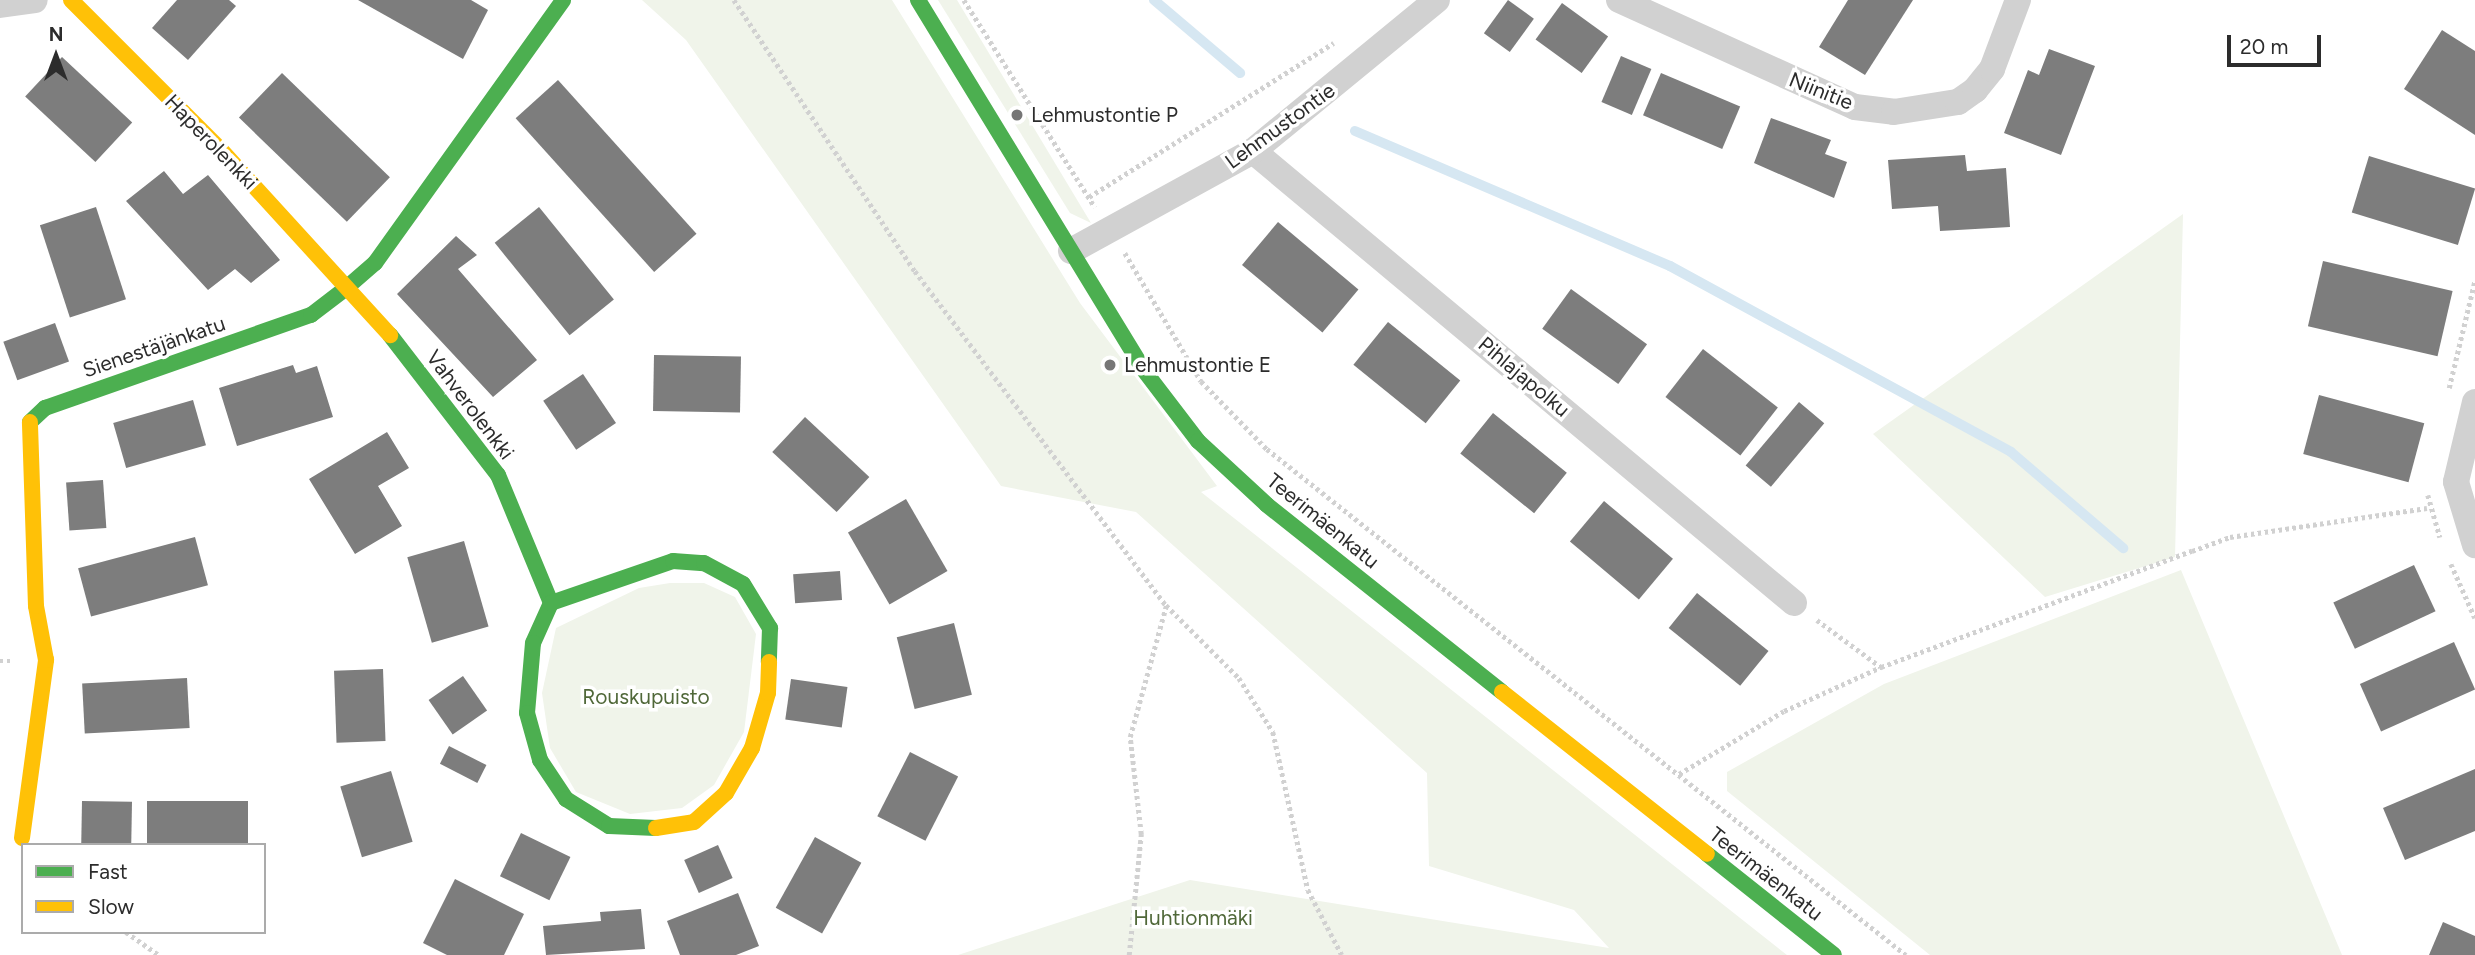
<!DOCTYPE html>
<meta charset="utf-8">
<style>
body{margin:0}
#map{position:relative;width:2475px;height:955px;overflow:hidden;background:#fff;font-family:Figtree,sans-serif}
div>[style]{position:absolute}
.green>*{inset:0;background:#f0f4ea}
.stream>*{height:10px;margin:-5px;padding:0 5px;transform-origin:5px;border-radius:5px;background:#d6e7f2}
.building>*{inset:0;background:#7d7d7d;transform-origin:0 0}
.path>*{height:4.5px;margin-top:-2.25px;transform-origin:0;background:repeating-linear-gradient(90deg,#d1d1d1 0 3.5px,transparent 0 7px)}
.street>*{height:26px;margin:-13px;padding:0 13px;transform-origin:13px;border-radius:13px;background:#d1d1d1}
.fast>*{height:16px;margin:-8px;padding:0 8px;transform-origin:8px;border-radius:8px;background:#4caf50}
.slow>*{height:16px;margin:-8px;padding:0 8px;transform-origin:8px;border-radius:8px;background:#ffc107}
.dots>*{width:19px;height:19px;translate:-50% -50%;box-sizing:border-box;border:4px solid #fff;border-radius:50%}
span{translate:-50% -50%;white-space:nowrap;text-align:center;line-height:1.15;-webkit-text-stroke:7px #fff;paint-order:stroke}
.street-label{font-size:21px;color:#2c2c2c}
.poi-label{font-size:21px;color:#2c2c2c}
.left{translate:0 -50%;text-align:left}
.park-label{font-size:21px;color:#506839}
.legend{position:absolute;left:21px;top:843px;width:245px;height:91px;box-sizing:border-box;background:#fff;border:2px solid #ababab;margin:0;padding:9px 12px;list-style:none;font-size:21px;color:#2c2c2c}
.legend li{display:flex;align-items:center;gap:14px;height:35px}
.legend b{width:35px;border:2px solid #ababab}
.north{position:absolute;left:21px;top:21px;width:70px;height:70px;-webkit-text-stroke:5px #fff;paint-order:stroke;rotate:0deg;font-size:19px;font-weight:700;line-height:28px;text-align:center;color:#2c2c2c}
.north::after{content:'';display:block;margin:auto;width:24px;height:32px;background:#2c2c2c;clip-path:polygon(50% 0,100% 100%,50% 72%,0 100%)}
.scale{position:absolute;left:2227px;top:35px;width:94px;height:32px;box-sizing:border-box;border:4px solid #2c2c2c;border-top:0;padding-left:9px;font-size:21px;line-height:24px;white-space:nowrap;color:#2c2c2c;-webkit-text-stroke:5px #fff;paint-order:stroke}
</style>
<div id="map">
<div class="green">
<div style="clip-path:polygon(642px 0,892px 0,1080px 303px,1217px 486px,1201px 492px,1787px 955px,958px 955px,1190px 880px,1609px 948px,1574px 910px,1429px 866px,1427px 773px,1136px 512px,1001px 486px,686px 40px)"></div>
<div style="clip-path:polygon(938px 0,957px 0,1091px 223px,1070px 213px)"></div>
<div style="clip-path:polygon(2183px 214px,2175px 557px,2045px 597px,1873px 434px)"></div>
<div style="clip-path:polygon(2181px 570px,2342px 955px,1930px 955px,1727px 791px,1727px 772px,1884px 684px)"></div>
<div style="clip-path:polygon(670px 583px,704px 583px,735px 597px,756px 634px,744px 732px,714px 785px,682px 808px,630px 814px,576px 792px,550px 748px,542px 693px,556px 628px,639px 588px)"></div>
</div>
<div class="stream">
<div style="left:1154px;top:0;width:113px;rotate:40.3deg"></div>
<div style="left:1355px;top:131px;width:343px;rotate:23.2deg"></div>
<div style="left:1670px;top:266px;width:388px;rotate:28.6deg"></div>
<div style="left:2011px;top:452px;width:148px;rotate:40.6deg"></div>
</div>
<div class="building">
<div style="clip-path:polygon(177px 0,229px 0,236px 6px,188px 60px,152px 28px)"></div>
<div style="clip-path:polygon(358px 0,471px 0,488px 10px,463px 59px)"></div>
<div style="left:1508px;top:0;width:32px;height:41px;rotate:36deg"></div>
<div style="clip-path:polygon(1848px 0,1913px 0,1865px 75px,1819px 47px)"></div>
<div style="left:1562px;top:3px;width:57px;height:45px;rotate:36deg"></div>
<div style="clip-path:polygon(2442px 30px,2475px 51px,2475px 135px,2404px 89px)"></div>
<div style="clip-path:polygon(2049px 49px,2095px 66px,2061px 155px,2004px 133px,2028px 70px,2039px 75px)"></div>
<div style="left:1621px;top:56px;width:33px;height:50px;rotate:23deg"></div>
<div style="left:62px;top:57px;width:96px;height:54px;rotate:43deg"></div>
<div style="left:282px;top:73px;width:150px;height:62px;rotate:44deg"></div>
<div style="left:1661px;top:73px;width:86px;height:46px;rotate:23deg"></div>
<div style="left:558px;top:80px;width:207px;height:57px;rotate:48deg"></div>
<div style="clip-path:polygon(1771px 118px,1831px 140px,1825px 154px,1847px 162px,1834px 198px,1754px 163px)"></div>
<div style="clip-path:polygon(1965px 155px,1967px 171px,2006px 168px,2010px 227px,1940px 231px,1938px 206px,1892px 209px,1888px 160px)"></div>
<div style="left:2369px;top:156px;width:111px;height:59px;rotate:17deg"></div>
<div style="clip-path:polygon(164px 171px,183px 194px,208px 175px,280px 260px,251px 283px,235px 269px,208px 290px,126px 201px)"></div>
<div style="left:96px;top:207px;width:97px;height:59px;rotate:72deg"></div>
<div style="left:539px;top:207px;width:119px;height:57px;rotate:51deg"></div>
<div style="left:1278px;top:222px;width:105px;height:56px;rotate:40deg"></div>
<div style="clip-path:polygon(456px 236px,477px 255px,458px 269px,537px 360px,493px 397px,397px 294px)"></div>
<div style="left:2323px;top:261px;width:133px;height:67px;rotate:13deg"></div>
<div style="left:1571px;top:289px;width:94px;height:49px;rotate:36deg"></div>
<div style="left:1388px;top:322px;width:93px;height:55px;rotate:39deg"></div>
<div style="left:55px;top:323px;width:41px;height:55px;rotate:70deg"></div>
<div style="left:1703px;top:349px;width:95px;height:61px;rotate:38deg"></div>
<div style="left:654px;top:355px;width:87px;height:56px;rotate:1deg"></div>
<div style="clip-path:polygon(293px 365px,296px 373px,317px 366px,333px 417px,237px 446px,219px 388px)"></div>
<div style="left:583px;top:374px;width:59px;height:48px;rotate:56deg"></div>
<div style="left:2319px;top:395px;width:109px;height:61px;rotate:15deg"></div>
<div style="left:193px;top:400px;width:47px;height:83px;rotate:74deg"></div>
<div style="left:1799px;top:402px;width:33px;height:83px;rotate:40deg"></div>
<div style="left:1493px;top:413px;width:95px;height:52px;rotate:39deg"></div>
<div style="left:805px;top:417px;width:88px;height:48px;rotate:43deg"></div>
<div style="clip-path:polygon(387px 432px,409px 468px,378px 486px,402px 526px,355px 554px,309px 479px)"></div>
<div style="left:103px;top:480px;width:48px;height:37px;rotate:86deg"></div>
<div style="left:906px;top:499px;width:83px;height:67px;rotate:60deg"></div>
<div style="left:1604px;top:501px;width:90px;height:53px;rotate:40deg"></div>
<div style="left:195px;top:537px;width:50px;height:121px;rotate:75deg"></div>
<div style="left:464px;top:541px;width:89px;height:59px;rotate:74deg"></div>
<div style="left:2414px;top:565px;width:51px;height:89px;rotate:65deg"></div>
<div style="left:840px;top:571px;width:29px;height:47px;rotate:86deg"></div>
<div style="left:1697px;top:593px;width:92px;height:45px;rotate:39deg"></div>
<div style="left:954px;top:623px;width:74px;height:59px;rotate:76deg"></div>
<div style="left:2454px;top:642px;width:52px;height:103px;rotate:66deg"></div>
<div style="left:383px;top:669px;width:72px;height:49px;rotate:88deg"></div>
<div style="left:463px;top:676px;width:42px;height:42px;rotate:55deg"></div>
<div style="left:187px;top:678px;width:50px;height:105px;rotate:87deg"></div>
<div style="left:791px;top:679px;width:57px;height:41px;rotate:8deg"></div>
<div style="left:449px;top:746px;width:42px;height:20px;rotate:27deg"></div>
<div style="left:910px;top:752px;width:54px;height:72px;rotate:27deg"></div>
<div style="clip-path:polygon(2475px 769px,2475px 831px,2405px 860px,2383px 808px)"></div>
<div style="left:391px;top:771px;width:74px;height:53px;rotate:73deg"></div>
<div style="left:82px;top:801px;width:50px;height:44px;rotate:1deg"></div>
<div style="left:248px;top:801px;width:44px;height:101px;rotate:90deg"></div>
<div style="left:521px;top:833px;width:55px;height:48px;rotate:26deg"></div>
<div style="left:815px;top:837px;width:53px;height:81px;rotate:29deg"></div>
<div style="left:718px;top:845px;width:36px;height:37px;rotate:66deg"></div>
<div style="clip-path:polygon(455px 879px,524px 914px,504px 955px,447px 955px,423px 943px)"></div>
<div style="clip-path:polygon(738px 893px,759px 946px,736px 955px,680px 955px,667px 921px)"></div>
<div style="clip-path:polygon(641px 909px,645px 949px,546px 955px,543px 926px,601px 921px,600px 912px)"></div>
<div style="clip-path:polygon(2443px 922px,2475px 936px,2475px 955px,2429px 955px)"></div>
</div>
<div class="path">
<div style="left:734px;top:0;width:326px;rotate:56.3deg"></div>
<div style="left:915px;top:271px;width:418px;rotate:53.1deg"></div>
<div style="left:1166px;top:605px;width:103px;rotate:45deg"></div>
<div style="left:1239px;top:678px;width:64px;rotate:57.8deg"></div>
<div style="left:1273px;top:732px;width:162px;rotate:77.5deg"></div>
<div style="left:1308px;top:890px;width:73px;rotate:62.4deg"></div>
<div style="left:964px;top:0;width:245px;rotate:57.7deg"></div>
<div style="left:1089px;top:197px;width:289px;rotate:-32.2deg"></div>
<div style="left:1125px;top:253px;width:149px;rotate:59.3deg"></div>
<div style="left:1201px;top:381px;width:95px;rotate:45.9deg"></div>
<div style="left:1267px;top:449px;width:815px;rotate:38.37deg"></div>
<div style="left:2449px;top:388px;width:111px;rotate:-76.5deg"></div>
<div style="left:2428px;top:495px;width:44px;rotate:74.1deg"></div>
<div style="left:2451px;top:564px;width:59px;rotate:66deg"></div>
<div style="left:1817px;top:620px;width:79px;rotate:36.3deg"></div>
<div style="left:0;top:661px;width:14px"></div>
<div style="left:1679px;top:774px;width:122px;rotate:-31deg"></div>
<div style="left:1784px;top:711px;width:107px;rotate:-24.4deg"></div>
<div style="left:1881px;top:667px;width:332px;rotate:-20.5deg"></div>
<div style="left:2192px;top:551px;width:40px;rotate:-20.2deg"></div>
<div style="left:2230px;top:537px;width:199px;rotate:-8.4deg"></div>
<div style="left:126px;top:932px;width:40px;rotate:34.9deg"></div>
<div style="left:1129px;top:955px;width:122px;rotate:-84.3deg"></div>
<div style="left:1141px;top:834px;width:98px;rotate:-96.5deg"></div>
<div style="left:1130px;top:737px;width:136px;rotate:-74.6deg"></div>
</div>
<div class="street">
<div style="left:1619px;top:0;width:259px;rotate:24.4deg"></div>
<div style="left:1855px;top:107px;width:39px;rotate:7deg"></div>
<div style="left:1894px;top:112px;width:65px;rotate:-8.9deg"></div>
<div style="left:1958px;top:102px;width:21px;rotate:-35deg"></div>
<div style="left:1975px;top:90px;width:27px;rotate:-51deg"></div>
<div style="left:1992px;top:69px;width:74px;rotate:-69.4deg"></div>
<div style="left:0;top:5px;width:35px;rotate:-8deg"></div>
<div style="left:1253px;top:151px;width:705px;rotate:39.88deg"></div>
<div style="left:1071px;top:251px;width:208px;rotate:-28.8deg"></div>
<div style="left:1253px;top:151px;width:238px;rotate:-39.4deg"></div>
<div style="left:2475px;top:402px;width:82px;rotate:103.4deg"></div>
<div style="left:2456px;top:482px;width:66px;rotate:73.2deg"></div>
</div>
<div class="fast">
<div style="left:918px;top:0;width:432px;rotate:58.6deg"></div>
<div style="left:1143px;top:369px;width:91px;rotate:52.6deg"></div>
<div style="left:1198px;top:441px;width:94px;rotate:42.8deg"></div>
<div style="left:1267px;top:505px;width:300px;rotate:38.5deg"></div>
<div style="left:390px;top:335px;width:177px;rotate:52.4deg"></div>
<div style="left:498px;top:475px;width:139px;rotate:67.5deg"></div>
<div style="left:551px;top:603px;width:44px;rotate:114.2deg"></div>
<div style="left:533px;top:643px;width:70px;rotate:94.9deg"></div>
<div style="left:527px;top:713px;width:49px;rotate:74.5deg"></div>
<div style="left:540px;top:760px;width:47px;rotate:56.3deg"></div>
<div style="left:566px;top:799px;width:51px;rotate:32.1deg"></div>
<div style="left:609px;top:826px;width:47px;rotate:2.4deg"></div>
<div style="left:30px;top:422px;width:21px;rotate:-43deg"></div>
<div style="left:45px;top:408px;width:282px;rotate:-19.3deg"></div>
<div style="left:311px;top:315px;width:43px;rotate:-37.4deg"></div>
<div style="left:345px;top:289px;width:40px;rotate:-41deg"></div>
<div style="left:375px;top:263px;width:323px;rotate:-54.4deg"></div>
<div style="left:551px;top:603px;width:129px;rotate:-19deg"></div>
<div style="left:673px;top:561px;width:31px;rotate:4deg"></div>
<div style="left:704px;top:563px;width:44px;rotate:28.3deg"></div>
<div style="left:743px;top:584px;width:52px;rotate:58.5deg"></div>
<div style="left:770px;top:628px;width:34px;rotate:92deg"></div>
<div style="left:1707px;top:854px;width:162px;rotate:38.5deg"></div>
</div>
<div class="slow">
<div style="left:71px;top:0;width:212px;rotate:45deg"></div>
<div style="left:221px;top:150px;width:251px;rotate:47.6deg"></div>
<div style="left:1502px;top:692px;width:261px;rotate:38.3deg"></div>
<div style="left:656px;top:828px;width:38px;rotate:-9deg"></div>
<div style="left:694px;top:822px;width:43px;rotate:-42.2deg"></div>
<div style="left:726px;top:793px;width:52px;rotate:-60deg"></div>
<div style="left:752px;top:748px;width:57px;rotate:-73.8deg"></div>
<div style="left:768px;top:693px;width:31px;rotate:-88deg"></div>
<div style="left:22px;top:838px;width:180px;rotate:-82.3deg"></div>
<div style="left:46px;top:660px;width:55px;rotate:-100.5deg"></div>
<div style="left:36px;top:606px;width:184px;rotate:-91.9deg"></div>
</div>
<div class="dots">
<div style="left:1017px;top:115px;background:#767676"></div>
<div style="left:1110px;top:365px;background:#767676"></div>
</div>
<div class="street-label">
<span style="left:1821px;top:91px;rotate:22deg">Niinitie</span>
<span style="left:1280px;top:126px;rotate:-36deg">Lehmustontie</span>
<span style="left:211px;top:142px;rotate:46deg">Haperolenkki</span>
<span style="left:154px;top:347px;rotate:-19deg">Sienestäjänkatu</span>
<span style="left:1524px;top:377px;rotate:40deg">Pihlajapolku</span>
<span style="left:470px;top:405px;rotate:53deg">Vahverolenkki</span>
<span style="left:1323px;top:521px;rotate:39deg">Teerimäenkatu</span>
<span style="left:1766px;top:874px;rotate:38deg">Teerimäenkatu</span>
</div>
<div class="poi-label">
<span class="left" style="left:1031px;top:115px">Lehmustontie P</span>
<span class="left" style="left:1124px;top:365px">Lehmustontie E</span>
</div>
<div class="park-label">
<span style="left:646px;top:697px">Rouskupuisto</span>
<span style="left:1193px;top:918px">Huhtionmäki</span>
</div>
<ul class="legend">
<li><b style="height:9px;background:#4caf50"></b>Fast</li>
<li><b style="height:9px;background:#ffc107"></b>Slow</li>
</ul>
<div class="north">N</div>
<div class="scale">20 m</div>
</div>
